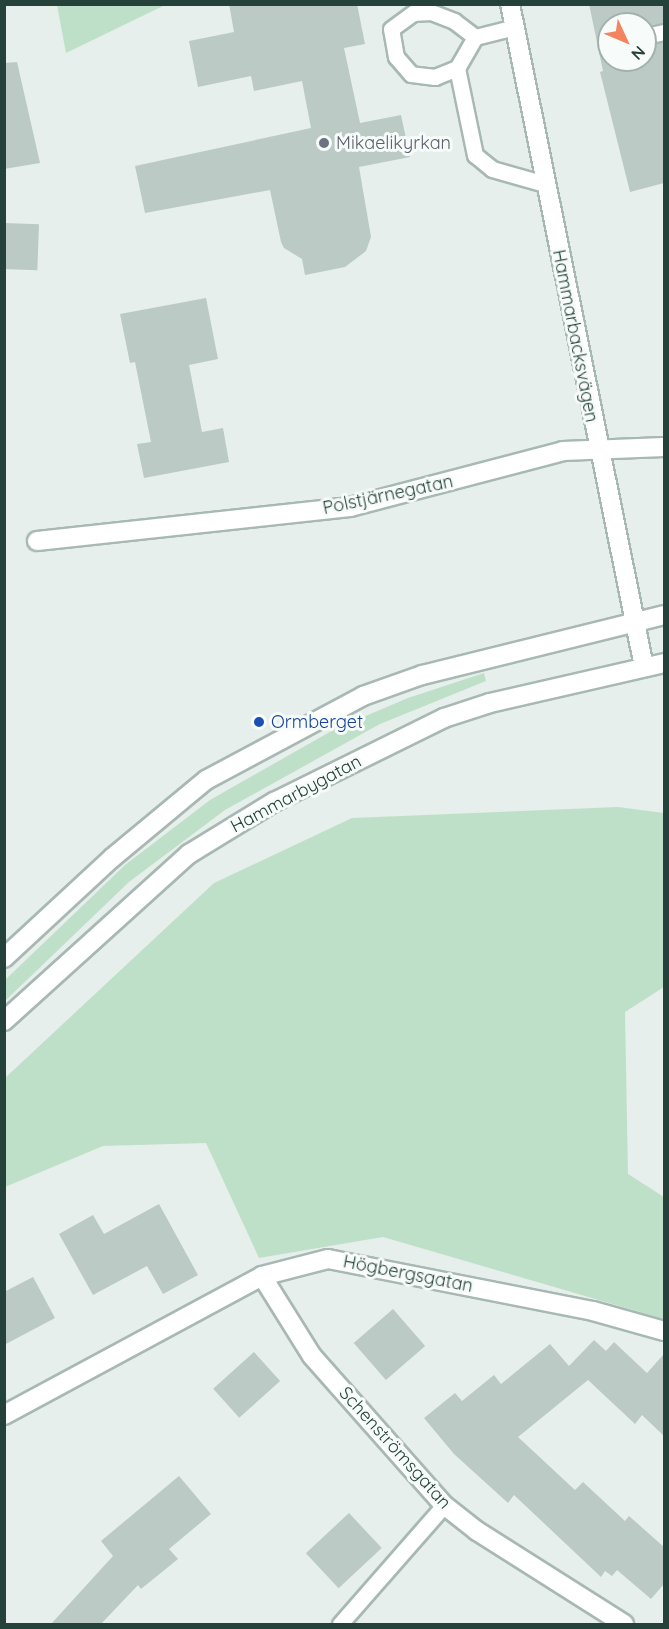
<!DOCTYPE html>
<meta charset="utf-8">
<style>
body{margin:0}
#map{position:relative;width:669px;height:1629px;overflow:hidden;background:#e6efeb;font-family:Quicksand,sans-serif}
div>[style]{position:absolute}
.green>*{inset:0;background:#bfe0c8}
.building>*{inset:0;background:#bbcac4;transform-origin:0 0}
.roads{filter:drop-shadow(2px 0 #a8b8b2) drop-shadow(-2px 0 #a8b8b2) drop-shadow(0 2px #a8b8b2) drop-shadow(0 -2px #a8b8b2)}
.lane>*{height:15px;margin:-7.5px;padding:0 7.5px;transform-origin:7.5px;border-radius:7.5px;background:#fff}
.street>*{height:18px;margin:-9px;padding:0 9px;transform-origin:9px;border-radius:9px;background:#fff}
.secondary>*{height:18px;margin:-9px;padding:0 9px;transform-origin:9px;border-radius:9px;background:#fff}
.dots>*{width:16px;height:16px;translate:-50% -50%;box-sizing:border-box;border:3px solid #f7fbf9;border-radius:50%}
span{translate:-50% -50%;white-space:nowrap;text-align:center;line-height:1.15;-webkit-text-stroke:6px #f7fbf9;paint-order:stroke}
.worship-label{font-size:18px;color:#5b616d}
.left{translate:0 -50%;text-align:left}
.street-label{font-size:18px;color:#24423a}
.transit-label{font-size:18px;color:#164399}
.frame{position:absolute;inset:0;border:6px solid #24423a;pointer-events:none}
.north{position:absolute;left:597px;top:12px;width:60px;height:60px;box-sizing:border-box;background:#f7fbf9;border:2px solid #a3b1ad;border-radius:50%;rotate:134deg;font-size:16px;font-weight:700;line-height:24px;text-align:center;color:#24423a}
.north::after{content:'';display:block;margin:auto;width:21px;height:27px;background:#f4845f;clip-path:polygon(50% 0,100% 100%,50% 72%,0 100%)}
</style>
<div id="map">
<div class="green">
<div style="clip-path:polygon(57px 5px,57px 4px,165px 5px,66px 53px)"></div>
<div style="clip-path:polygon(484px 673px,486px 681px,380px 724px,225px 810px,129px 882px,5px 1001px,5px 980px,125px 865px,210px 800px,335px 729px,408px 698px)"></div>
<div style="clip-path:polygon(618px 807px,664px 813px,664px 987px,625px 1012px,628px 1174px,664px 1197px,664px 1319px,383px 1237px,259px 1258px,206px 1143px,103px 1146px,5px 1187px,5px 1078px,214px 883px,352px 818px)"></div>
</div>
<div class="building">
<div style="clip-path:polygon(229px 4px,357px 4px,365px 44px,344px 48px,360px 123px,401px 115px,410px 157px,359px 167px,371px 237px,366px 251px,345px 267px,305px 275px,302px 259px,284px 248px,281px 242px,270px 190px,145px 213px,135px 166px,311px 128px,302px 81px,254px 91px,251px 76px,198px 87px,189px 41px,234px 32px)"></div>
<div style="clip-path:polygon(589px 4px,664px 4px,664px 23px,645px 26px,609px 24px,609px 60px,645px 60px,645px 46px,664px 42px,664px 183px,630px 192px,600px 72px,603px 71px)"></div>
<div style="clip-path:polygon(17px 62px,40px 163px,4px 169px,4px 63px)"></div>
<div style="left:4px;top:223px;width:35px;height:46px;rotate:2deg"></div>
<div style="clip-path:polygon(206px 298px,218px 359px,189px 365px,202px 432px,223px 428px,229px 462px,144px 478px,137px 444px,151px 442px,135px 362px,130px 363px,120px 314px)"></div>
<div style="clip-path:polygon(159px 1204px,198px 1275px,163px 1294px,147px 1266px,93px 1295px,59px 1234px,93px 1215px,104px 1234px)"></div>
<div style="clip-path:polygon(33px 1277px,55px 1318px,4px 1345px,4px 1292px)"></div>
<div style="left:393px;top:1309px;width:49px;height:52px;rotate:49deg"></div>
<div style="clip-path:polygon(594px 1340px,606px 1351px,614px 1342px,647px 1373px,664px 1354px,664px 1436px,642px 1415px,635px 1424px,588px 1380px,518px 1437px,575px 1490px,583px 1482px,625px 1521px,629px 1516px,664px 1547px,664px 1584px,651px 1599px,617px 1570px,612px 1576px,605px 1571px,601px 1577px,514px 1495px,508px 1503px,454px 1454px,424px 1418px,455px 1393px,462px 1401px,494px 1375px,501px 1384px,550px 1344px,569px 1366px)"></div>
<div style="left:254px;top:1352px;width:39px;height:55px;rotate:48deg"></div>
<div style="clip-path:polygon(179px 1476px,211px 1514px,169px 1549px,178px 1559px,141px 1589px,138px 1585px,101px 1624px,51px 1624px,113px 1556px,101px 1541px)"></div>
<div style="left:349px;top:1513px;width:48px;height:59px;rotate:47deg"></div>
</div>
<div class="roads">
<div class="lane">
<div style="left:515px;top:27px;width:41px;rotate:166deg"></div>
<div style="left:475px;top:37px;width:36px;rotate:120deg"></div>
<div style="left:457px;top:68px;width:89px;rotate:78.3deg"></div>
<div style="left:475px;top:155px;width:22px;rotate:39deg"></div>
<div style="left:492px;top:169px;width:55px;rotate:15.8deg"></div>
<div style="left:645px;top:36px;width:19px;rotate:-12deg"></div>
<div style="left:457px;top:68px;width:24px;rotate:158deg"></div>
<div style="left:435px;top:77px;width:24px;rotate:-173deg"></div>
<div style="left:411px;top:74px;width:23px;rotate:-131deg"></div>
<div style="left:396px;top:57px;width:28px;rotate:-100deg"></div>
<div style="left:391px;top:29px;width:27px;rotate:-36deg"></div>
<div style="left:413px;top:13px;width:18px;rotate:-3deg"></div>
<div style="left:431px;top:12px;width:25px;rotate:21deg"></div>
<div style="left:454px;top:21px;width:26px;rotate:37deg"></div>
<div style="left:340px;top:1624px;width:158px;rotate:-48.8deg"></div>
</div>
<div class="street">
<div style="left:510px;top:4px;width:676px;rotate:78.57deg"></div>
<div style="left:37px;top:541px;width:315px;rotate:-6.2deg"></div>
<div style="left:350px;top:507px;width:220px;rotate:-14.7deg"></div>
<div style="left:563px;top:451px;width:101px;rotate:-2.3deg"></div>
<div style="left:262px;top:1276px;width:94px;rotate:58deg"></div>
<div style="left:312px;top:1356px;width:199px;rotate:48.5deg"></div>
<div style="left:444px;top:1505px;width:42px;rotate:38.2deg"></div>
<div style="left:477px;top:1531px;width:174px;rotate:32.3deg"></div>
<div style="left:4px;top:1415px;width:293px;rotate:-28.3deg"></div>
<div style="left:262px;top:1276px;width:68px;rotate:-14.4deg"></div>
<div style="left:328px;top:1259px;width:270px;rotate:11.1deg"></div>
<div style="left:593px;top:1311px;width:74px;rotate:15.7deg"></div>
</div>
<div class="secondary">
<div style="left:4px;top:958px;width:147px;rotate:-42.8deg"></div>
<div style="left:112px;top:858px;width:122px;rotate:-39.7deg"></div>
<div style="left:206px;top:780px;width:178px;rotate:-28.1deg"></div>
<div style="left:363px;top:696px;width:63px;rotate:-19.6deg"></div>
<div style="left:422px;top:675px;width:249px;rotate:-13.9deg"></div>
<div style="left:4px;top:1021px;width:249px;rotate:-42.1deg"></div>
<div style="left:189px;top:854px;width:100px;rotate:-31.5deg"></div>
<div style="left:274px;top:802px;width:190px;rotate:-26.3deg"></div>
<div style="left:444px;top:718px;width:48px;rotate:-18.1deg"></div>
<div style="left:490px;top:703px;width:179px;rotate:-12.9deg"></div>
</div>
</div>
<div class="dots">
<div style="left:324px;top:143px;background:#6b7280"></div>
<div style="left:259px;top:722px;background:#1a4fb4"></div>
</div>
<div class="worship-label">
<span class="left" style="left:336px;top:143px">Mikaelikyrkan</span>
</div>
<div class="street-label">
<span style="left:575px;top:336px;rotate:79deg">Hammarbacksvägen</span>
<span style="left:388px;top:495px;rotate:-12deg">Polstjärnegatan</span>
<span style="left:296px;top:794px;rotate:-28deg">Hammarbygatan</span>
<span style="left:408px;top:1274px;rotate:11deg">Högbergsgatan</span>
<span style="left:395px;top:1448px;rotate:48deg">Schenströmsgatan</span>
</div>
<div class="transit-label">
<span class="left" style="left:271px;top:722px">Ormberget</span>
</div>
<div class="frame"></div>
<div class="north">N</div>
</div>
